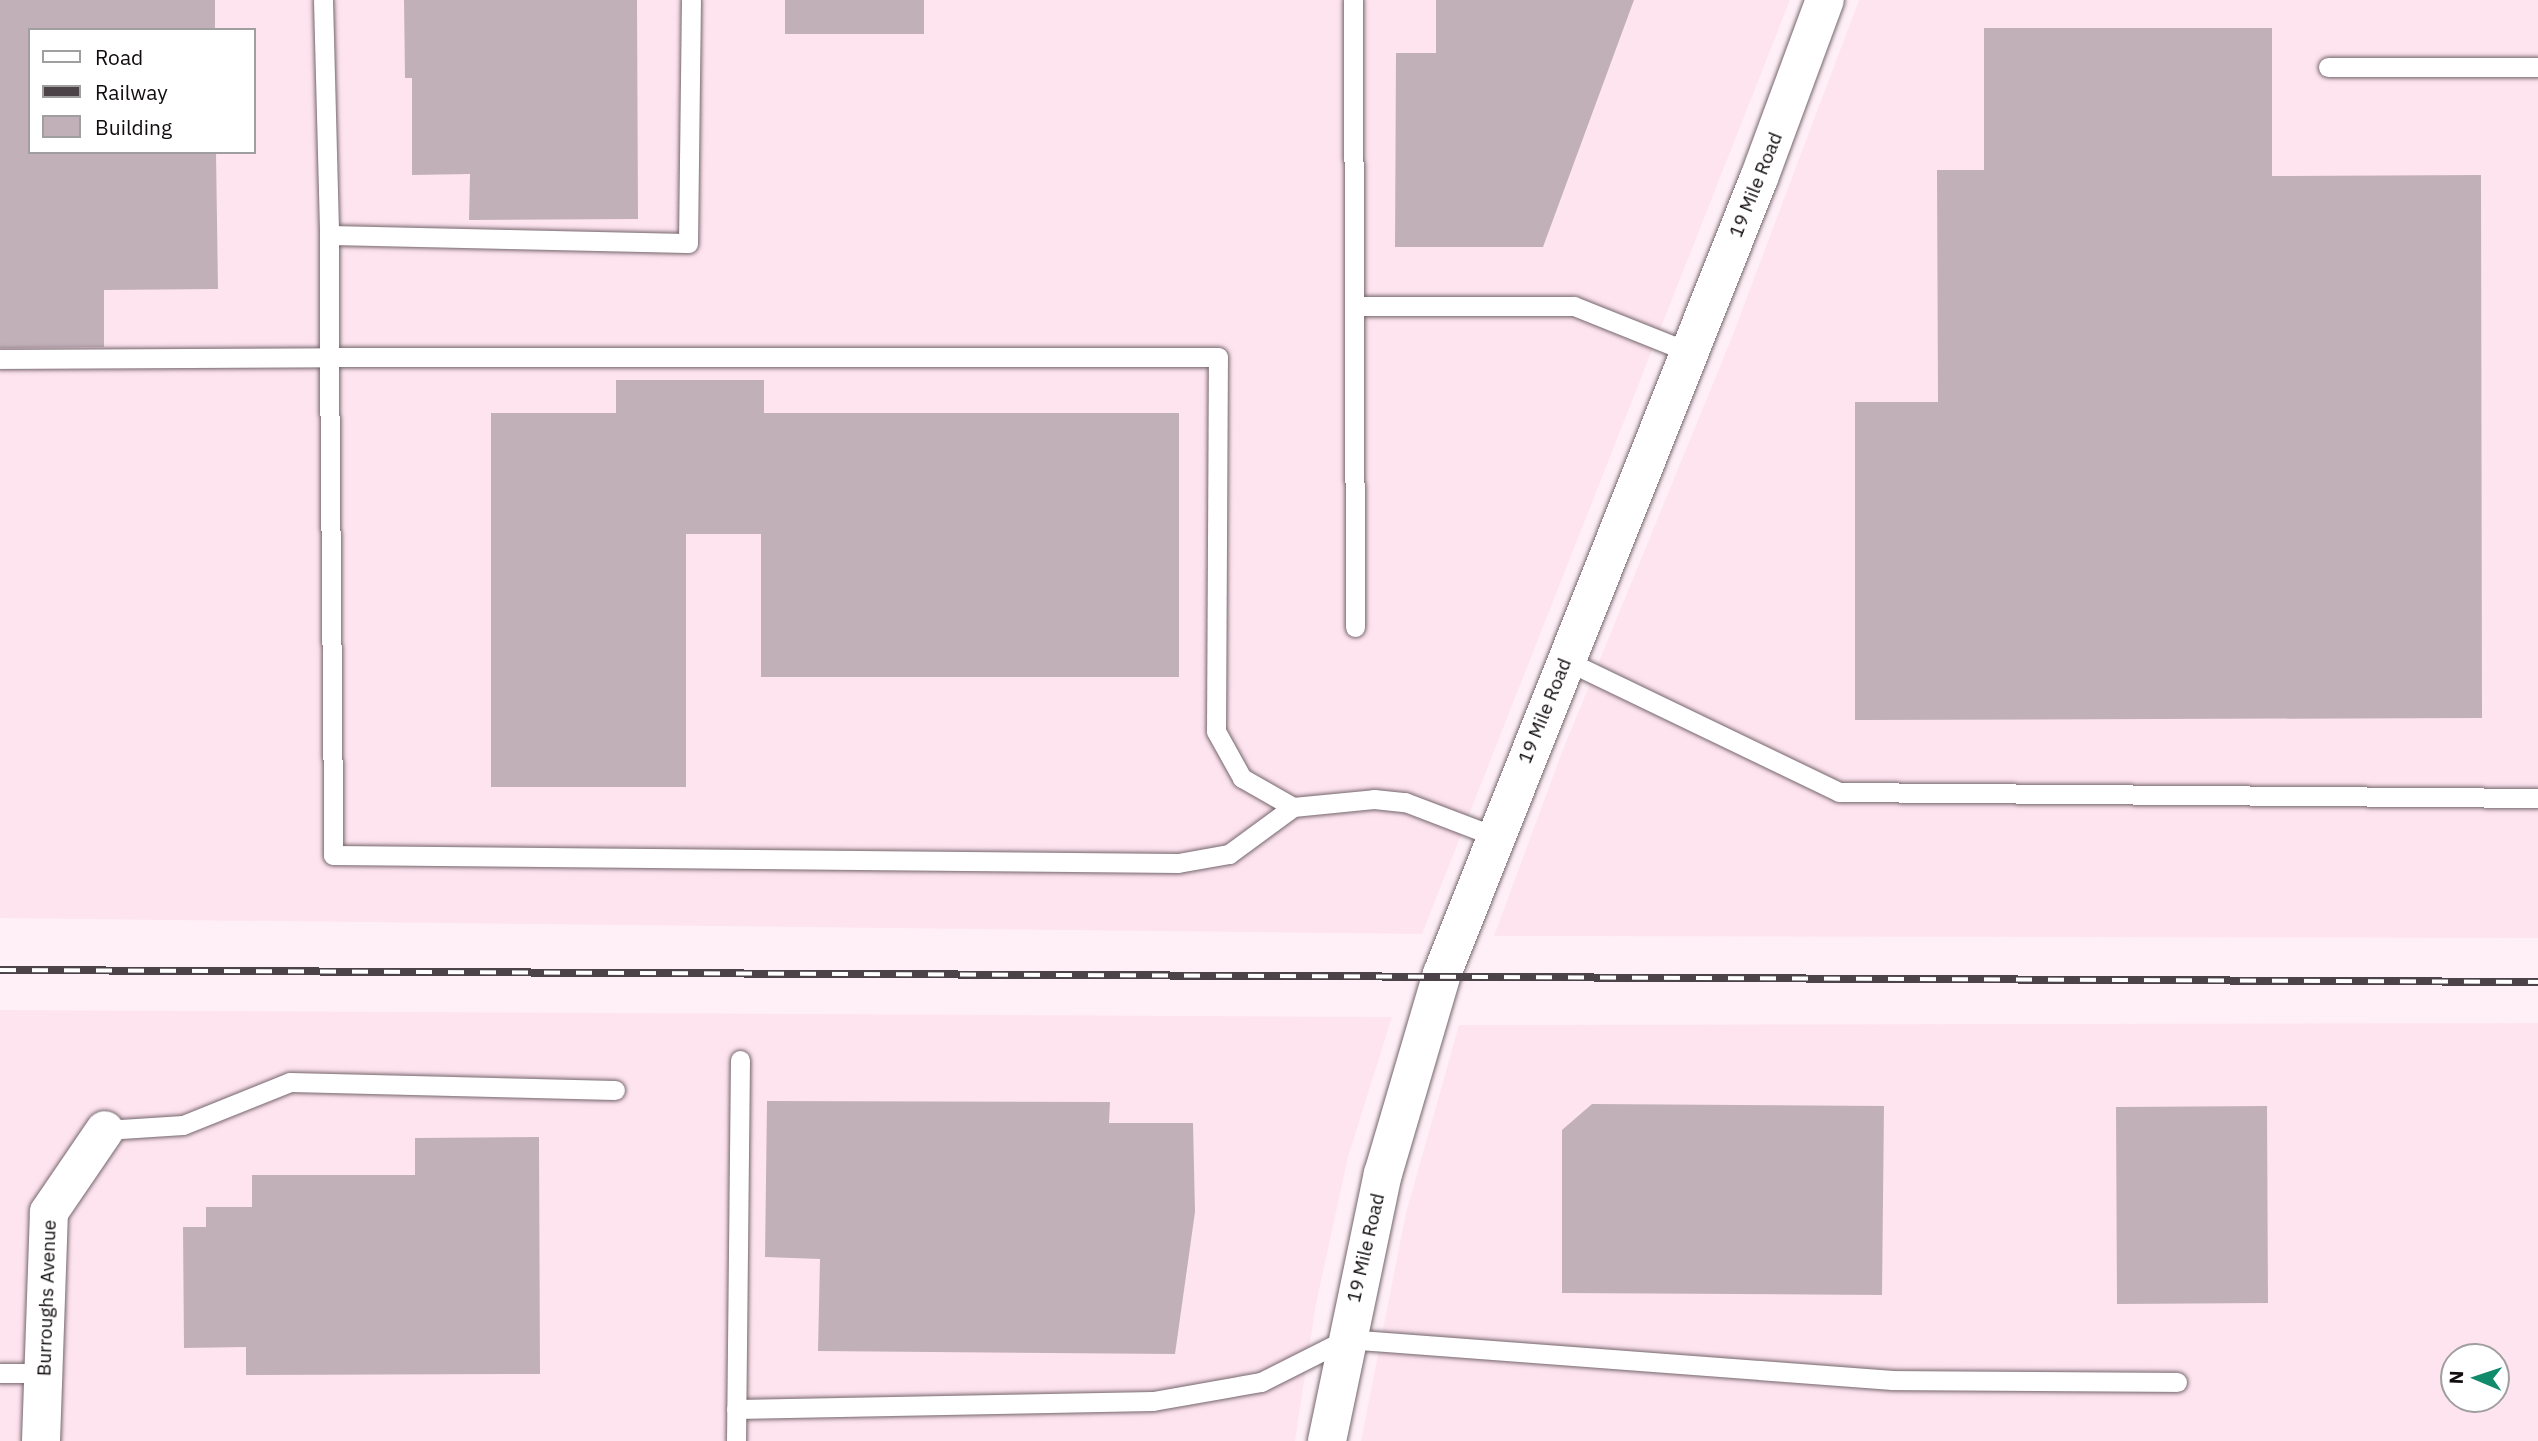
<!DOCTYPE html>
<html>
<head>
<meta charset="utf-8">
<style>
	body { margin:0 }
	#map { position:relative; width:2538px; height:1441px; overflow:hidden; background:#fff0f7; font-family:"IBM Plex Sans",sans-serif }
	div>[style] { position:absolute }
	.built>* { inset:0; background:#fee4ef }
	.building>* { inset:0; background:#c2b0b8 }
	.roads { filter:drop-shadow(0 0 2px #75666c) drop-shadow(0 0 2px #75666c) }
	.service>* { height:19px; margin:-9.5px; padding:0 9.5px; transform-origin:9.5px; border-radius:9.5px; background:#fff }
	.minor>* { height:38px; margin:-19px; padding:0 19px; transform-origin:19px; border-radius:19px; background:#fff }
	.tertiary>* { height:38px; margin:-19px; padding:0 19px; transform-origin:19px; border-radius:19px; background:#fff }
	.rail>* { height:8px; margin-top:-4px; transform-origin:0; background:repeating-linear-gradient(90deg,#fff 0 16px,#4b4347 0 32px); box-sizing:border-box; border-block:2px solid #4b4347 }
	span { translate:-50% -50%; white-space:nowrap; text-align:center; line-height:1.15; -webkit-text-stroke:7px #fff; paint-order:stroke }
	.street-label { font-size:19px; color:#110c0e }
	.legend { position:absolute; left:28px; top:28px; width:228px; height:126px; box-sizing:border-box; background:#fff; border:2px solid #a09e9f; margin:0; padding:9px 12px; list-style:none; font-size:21px; color:#110c0e }
	.legend li { display:flex; align-items:center; gap:14px; height:35px }
	.legend b { width:35px; border:2px solid #a09e9f }
	.north { position:absolute; left:2440px; top:1343px; width:70px; height:70px; box-sizing:border-box; background:#fff; border:2px solid #a09e9f; border-radius:50%; rotate:272deg; font-size:19px; font-weight:700; line-height:28px; text-align:center; color:#110c0e }
	.north::after { content:''; display:block; margin:auto; width:24px; height:32px; background:#128a6c; clip-path:polygon(50% 0,100% 100%,50% 72%,0 100%) }
</style>
</head>
<body>
<div id="map">
	<div class="built">
		<i style="clip-path:polygon(evenodd,0 0,1790px 0,1422px 934px,0 918px,0 0,30px 30px,254px 30px,254px 152px,30px 152px,30px 30px)"></i>
		<i style="clip-path:polygon(1859px 0,2538px 0,2538px 938px,1494px 936px,1562px 752px,1730px 342px)"></i>
		<i style="clip-path:polygon(0 1010px,1392px 1017px,1348px 1157px,1316px 1304px,1295px 1441px,0 1441px)"></i>
		<i style="clip-path:polygon(evenodd,2538px 1023px,2538px 1441px,1361px 1441px,1406px 1213px,1459px 1025px,2538px 1023px,2454px 1357px,2496px 1357px,2496px 1399px,2454px 1399px,2454px 1357px)"></i>
	</div>
	<div class="building">
		<i style="clip-path:polygon(0 0,215px 0,215px 30px,30px 30px,30px 152px,216px 152px,218px 289px,104px 290px,104px 347px,0 348px)"></i>
		<i style="clip-path:polygon(404px 0,637px 0,638px 219px,469px 220px,470px 174px,412px 175px,412px 78px,405px 78px)"></i>
		<i style="clip-path:polygon(785px 0,924px 0,924px 34px,785px 34px)"></i>
		<i style="clip-path:polygon(1436px 0,1634px 0,1543px 247px,1395px 247px,1396px 53px,1436px 53px)"></i>
		<i style="clip-path:polygon(1984px 28px,2272px 28px,2272px 176px,2481px 175px,2482px 718px,1855px 720px,1855px 402px,1938px 402px,1937px 170px,1984px 170px)"></i>
		<i style="clip-path:polygon(616px 380px,764px 380px,764px 413px,1179px 413px,1179px 677px,761px 677px,761px 534px,686px 534px,686px 787px,491px 787px,491px 413px,616px 413px)"></i>
		<i style="clip-path:polygon(767px 1101px,1110px 1102px,1109px 1123px,1193px 1123px,1195px 1212px,1175px 1354px,818px 1351px,820px 1259px,765px 1257px)"></i>
		<i style="clip-path:polygon(1592px 1104px,1884px 1106px,1882px 1295px,1562px 1293px,1562px 1130px)"></i>
		<i style="clip-path:polygon(2267px 1106px,2268px 1303px,2117px 1304px,2116px 1107px)"></i>
		<i style="clip-path:polygon(539px 1137px,540px 1374px,246px 1375px,246px 1347px,184px 1348px,183px 1227px,206px 1227px,206px 1207px,252px 1207px,252px 1175px,415px 1175px,415px 1138px)"></i>
	</div>
	<div class="roads">
		<div class="service">
			<i style="left:323px;top:0;width:235px;rotate:88.5deg"></i>
			<i style="left:1353px;top:0;width:627px;rotate:89.82deg"></i>
			<i style="left:2328px;top:67px;width:210px"></i>
			<i style="left:1355px;top:306px;width:219px"></i>
			<i style="left:1574px;top:306px;width:124px;rotate:21.8deg"></i>
			<i style="left:0;top:359px;width:329px;rotate:-0.3deg"></i>
			<i style="left:329px;top:357px;width:122px;rotate:-90deg"></i>
			<i style="left:329px;top:235px;width:359px;rotate:1.3deg"></i>
			<i style="left:688px;top:243px;width:243px;rotate:-89.3deg"></i>
			<i style="left:1565px;top:660px;width:304px;rotate:25.7deg"></i>
			<i style="left:1839px;top:792px;width:699px;rotate:0.49deg"></i>
			<i style="left:1293px;top:807px;width:59px;rotate:-150.4deg"></i>
			<i style="left:1242px;top:778px;width:54px;rotate:-119deg"></i>
			<i style="left:1216px;top:731px;width:374px;rotate:-89.7deg"></i>
			<i style="left:1218px;top:357px;width:889px;rotate:180deg"></i>
			<i style="left:329px;top:357px;width:498px;rotate:89.5deg"></i>
			<i style="left:333px;top:855px;width:845px;rotate:0.54deg"></i>
			<i style="left:1178px;top:863px;width:52px;rotate:-10deg"></i>
			<i style="left:1229px;top:854px;width:79px;rotate:-36.3deg"></i>
			<i style="left:1293px;top:807px;width:81px;rotate:-5.6deg"></i>
			<i style="left:1374px;top:799px;width:31px;rotate:6deg"></i>
			<i style="left:1405px;top:802px;width:95px;rotate:20.9deg"></i>
			<i style="left:105px;top:1130px;width:78px;rotate:-3.7deg"></i>
			<i style="left:183px;top:1125px;width:115px;rotate:-21.9deg"></i>
			<i style="left:290px;top:1082px;width:325px;rotate:1.4deg"></i>
			<i style="left:0;top:1373px;width:44px"></i>
			<i style="left:736px;top:1409px;width:417px;rotate:-1.1deg"></i>
			<i style="left:1153px;top:1401px;width:110px;rotate:-10deg"></i>
			<i style="left:1261px;top:1382px;width:95px;rotate:-26.8deg"></i>
			<i style="left:1346px;top:1339px;width:548px;rotate:4.29deg"></i>
			<i style="left:1892px;top:1380px;width:285px;rotate:0.4deg"></i>
			<i style="left:736px;top:1441px;width:381px;rotate:-89.4deg"></i>
		</div>
		<div class="minor">
			<i style="left:41px;top:1441px;width:229px;rotate:-88deg"></i>
			<i style="left:49px;top:1212px;width:99px;rotate:-55.7deg"></i>
		</div>
		<div class="tertiary">
			<i style="left:1327px;top:1441px;width:273px;rotate:-78.2deg"></i>
			<i style="left:1383px;top:1174px;width:209px;rotate:-73.6deg"></i>
			<i style="left:1442px;top:974px;width:857px;rotate:-68.29deg"></i>
			<i style="left:1759px;top:178px;width:190px;rotate:-69.7deg"></i>
		</div>
	</div>
	<div class="rail">
		<i style="left:0;top:970px;width:2538px;rotate:0.27deg"></i>
	</div>
	<div class="street-label">
		<span style="left:1756px;top:185px;rotate:-68deg">19 Mile Road</span>
		<span style="left:1545px;top:711px;rotate:-68deg">19 Mile Road</span>
		<span style="left:1366px;top:1248px;rotate:-77deg">19 Mile Road</span>
		<span style="left:47px;top:1298px;rotate:-88deg">Burroughs Avenue</span>
	</div>
	<ul class="legend">
	<li><b style="height:9px;background:#fff"></b>Road</li>
	<li><b style="height:9px;background:#4b4347"></b>Railway</li>
	<li><b style="height:19px;background:#c2b0b8"></b>Building</li>
	</ul>
	<div class="north">N</div>
</div>
</body>
</html>
